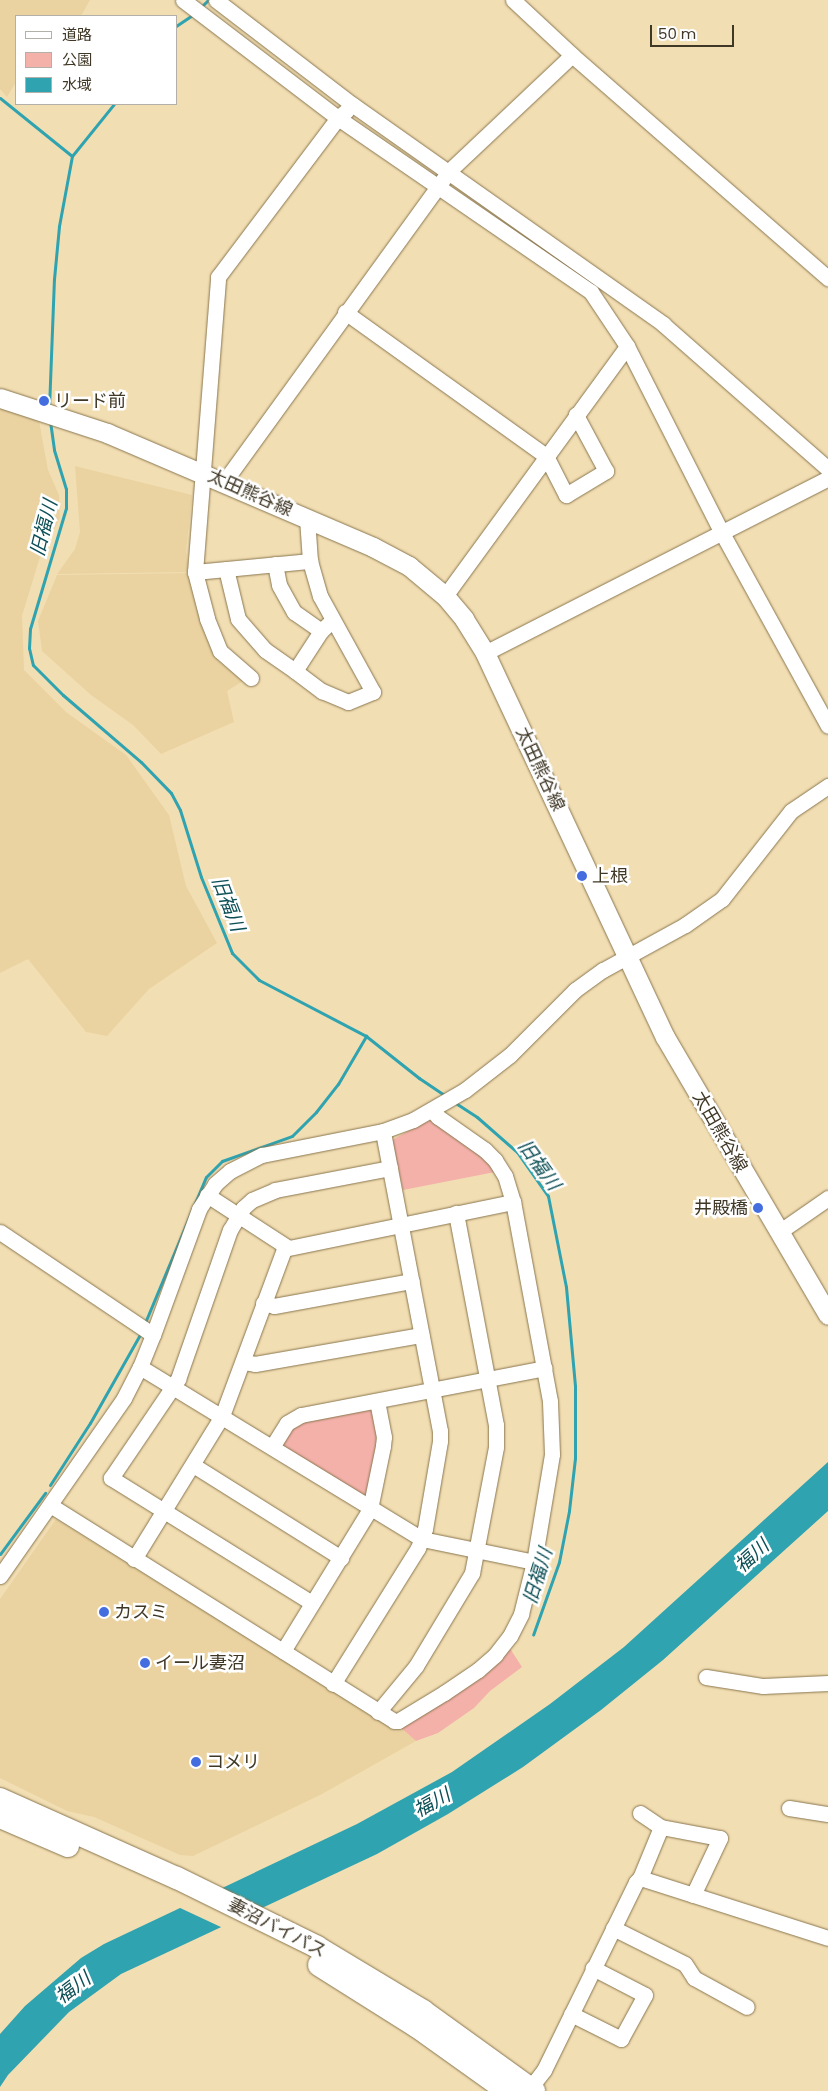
<!DOCTYPE html>
<html>
<head>
<meta charset="utf-8">
<style>
	body { margin:0 }
	#map { position:relative; width:828px; height:2091px; overflow:hidden; background:#f2deb3; font-family:Poppins,"Noto Sans JP",sans-serif }
	div>[style] { position:absolute }
	.built>* { inset:0; background:#ead3a1 }
	.green>* { inset:0; background:#f4b1aa }
	.water>* { inset:0; background:#2fa3b0 }
	.pier>* { inset:0; background:#f2deb3 }
	.stream>* { height:3px; margin:-1.5px; padding:0 1.5px; transform-origin:1.5px; border-radius:1.5px; background:#2fa3b0 }
	.roads { filter:drop-shadow(0 0 1px #89764f) drop-shadow(0 0 1px #89764f) }
	.minor>* { height:15px; margin:-7.5px; padding:0 7.5px; transform-origin:7.5px; border-radius:7.5px; background:#fff }
	.major>* { height:19px; margin:-9.5px; padding:0 9.5px; transform-origin:9.5px; border-radius:9.5px; background:#fff }
	.highway>* { height:22px; margin:-11px; padding:0 11px; transform-origin:11px; border-radius:11px; background:#fff }
	.dots>* { width:14px; height:14px; translate:-50% -50%; box-sizing:border-box; border:2px solid #fff; border-radius:50% }
	span { translate:-50% -50%; white-space:nowrap; text-align:center; line-height:1.15; -webkit-text-stroke:5px #fff; paint-order:stroke }
	.poi-label { font-size:18px; color:#403827 }
	.left { translate:0 -50%; text-align:left }
	.right { translate:-100% -50%; text-align:right }
	.street-label { font-size:18px; color:#403827 }
	.water-label { font-size:19px; color:#0d4f56; font-style:italic }
	.legend { position:absolute; left:15px; top:15px; width:162px; height:90px; box-sizing:border-box; background:#fff; border:1px solid #b3afa9; margin:0; padding:6px 9px; list-style:none; font-size:15px; color:#403827 }
	.legend li { display:flex; align-items:center; gap:10px; height:25px }
	.legend b { width:25px; border:1px solid #b3afa9 }
	.scale { position:absolute; left:650px; top:25px; width:84px; height:22px; box-sizing:border-box; border:2px solid #403827; border-top:0; padding-left:6px; font-size:15px; line-height:18px; white-space:nowrap; color:#403827; -webkit-text-stroke:4px #fff; paint-order:stroke }
</style>
</head>
<body>
<div id="map">
	<div class="built">
		<i style="clip-path:polygon(0 0,90px 0,81px 16px,16px 16px,16px 82px,7px 97px,0 89px)"></i>
		<i style="clip-path:polygon(0 407px,39px 421px,48px 470px,59px 495px,60px 518px,39px 560px,22px 616px,24px 670px,66px 712px,126px 755px,169px 815px,186px 886px,217px 943px,149px 989px,107px 1036px,86px 1032px,28px 959px,0 973px)"></i>
		<i style="clip-path:polygon(75px 466px,192px 495px,186px 552px,190px 572px,57px 574px,75px 549px,80px 532px)"></i>
		<i style="clip-path:polygon(191px 573px,205px 630px,218px 661px,243px 681px,227px 691px,234px 722px,161px 754px,133px 725px,91px 695px,42px 651px,38px 621px,57px 575px)"></i>
		<i style="clip-path:polygon(56px 1519px,395px 1729px,400px 1727px,416px 1741px,322px 1794px,193px 1856px,180px 1855px,94px 1817px,67px 1811px,0 1778px,0 1599px)"></i>
	</div>
	<div class="green">
		<i style="clip-path:polygon(429px 1120px,470px 1145px,485px 1157px,495px 1172px,403px 1190px,392px 1140px)"></i>
		<i style="clip-path:polygon(368px 1408px,376px 1411px,380px 1438px,370px 1495px,362px 1498px,284px 1447px,282px 1441px,293px 1424px)"></i>
		<i style="clip-path:polygon(509px 1647px,522px 1667px,490px 1691px,474px 1708px,438px 1733px,416px 1741px,400px 1727px)"></i>
	</div>
	<div class="water">
		<i style="clip-path:polygon(828px 1462px,828px 1511px,663px 1660px,601px 1710px,523px 1767px,448px 1814px,377px 1854px,121px 1974px,69px 2012px,8px 2075px,0 2087px,0 2034px,25px 2006px,81px 1958px,104px 1944px,357px 1824px,452px 1772px,550px 1704px,624px 1647px)"></i>
	</div>
	<div class="pier">
		<i style="clip-path:polygon(219px 1888px,263px 1909px,223px 1928px,178px 1907px)"></i>
	</div>
	<div class="stream">
		<i style="left:200px;top:8px;width:11px;rotate:-45deg"></i>
		<i style="left:176px;top:26px;width:22px;rotate:-34deg"></i>
		<i style="left:0;top:98px;width:92px;rotate:38.9deg"></i>
		<i style="left:49px;top:408px;width:129px;rotate:-87.8deg"></i>
		<i style="left:54px;top:279px;width:53px;rotate:-84.6deg"></i>
		<i style="left:59px;top:226px;width:71px;rotate:-79.5deg"></i>
		<i style="left:72px;top:156px;width:67px;rotate:-51.1deg"></i>
		<i style="left:50px;top:421px;width:29px;rotate:82deg"></i>
		<i style="left:54px;top:450px;width:41px;rotate:72.9deg"></i>
		<i style="left:66px;top:489px;width:19px;rotate:90deg"></i>
		<i style="left:66px;top:508px;width:126px;rotate:106.6deg"></i>
		<i style="left:30px;top:629px;width:19px;rotate:93deg"></i>
		<i style="left:29px;top:648px;width:17px;rotate:77deg"></i>
		<i style="left:33px;top:665px;width:42px;rotate:45deg"></i>
		<i style="left:63px;top:695px;width:103px;rotate:40.7deg"></i>
		<i style="left:141px;top:762px;width:43px;rotate:45.9deg"></i>
		<i style="left:171px;top:793px;width:19px;rotate:62deg"></i>
		<i style="left:180px;top:810px;width:70px;rotate:72.6deg"></i>
		<i style="left:201px;top:877px;width:82px;rotate:67.8deg"></i>
		<i style="left:232px;top:953px;width:38px;rotate:45deg"></i>
		<i style="left:259px;top:980px;width:121px;rotate:27.6deg"></i>
		<i style="left:366px;top:1036px;width:68px;rotate:38.4deg"></i>
		<i style="left:419px;top:1078px;width:30px;rotate:34deg"></i>
		<i style="left:454px;top:1102px;width:27px;rotate:33deg"></i>
		<i style="left:477px;top:1117px;width:53px;rotate:41.2deg"></i>
		<i style="left:517px;top:1152px;width:54px;rotate:54.8deg"></i>
		<i style="left:548px;top:1196px;width:93px;rotate:78.8deg"></i>
		<i style="left:566px;top:1287px;width:99px;rotate:84.8deg"></i>
		<i style="left:575px;top:1386px;width:72px;rotate:90deg"></i>
		<i style="left:575px;top:1458px;width:53px;rotate:96.5deg"></i>
		<i style="left:569px;top:1511px;width:52px;rotate:101.1deg"></i>
		<i style="left:559px;top:1562px;width:77px;rotate:109.6deg"></i>
		<i style="left:144px;top:1325px;width:160px;rotate:-67.3deg"></i>
		<i style="left:206px;top:1177px;width:23px;rotate:-45deg"></i>
		<i style="left:222px;top:1161px;width:74px;rotate:-19.7deg"></i>
		<i style="left:292px;top:1136px;width:34px;rotate:-45deg"></i>
		<i style="left:316px;top:1112px;width:36px;rotate:-52deg"></i>
		<i style="left:338px;top:1084px;width:56px;rotate:-59.7deg"></i>
		<i style="left:50px;top:1485px;width:74px;rotate:-57.2deg"></i>
		<i style="left:90px;top:1423px;width:103px;rotate:-60.5deg"></i>
		<i style="left:0;top:1554px;width:76px;rotate:-53.6deg"></i>
	</div>
	<div class="roads">
		<div class="minor">
			<i style="left:183px;top:0;width:195px;rotate:37.3deg"></i>
			<i style="left:338px;top:118px;width:307px;rotate:34.5deg"></i>
			<i style="left:591px;top:292px;width:65px;rotate:56.3deg"></i>
			<i style="left:627px;top:346px;width:210px;rotate:63.1deg"></i>
			<i style="left:722px;top:533px;width:220px;rotate:61.2deg"></i>
			<i style="left:216px;top:0;width:173px;rotate:37.5deg"></i>
			<i style="left:353px;top:105px;width:380px;rotate:35.2deg"></i>
			<i style="left:663px;top:324px;width:220px;rotate:41.3deg"></i>
			<i style="left:513px;top:0;width:81px;rotate:43deg"></i>
			<i style="left:572px;top:55px;width:340px;rotate:41.1deg"></i>
			<i style="left:345px;top:312px;width:247px;rotate:35.6deg"></i>
			<i style="left:546px;top:456px;width:44px;rotate:62.9deg"></i>
			<i style="left:566px;top:495px;width:47px;rotate:-31deg"></i>
			<i style="left:606px;top:471px;width:64px;rotate:-118.2deg"></i>
			<i style="left:224px;top:482px;width:382px;rotate:-54.1deg"></i>
			<i style="left:448px;top:172px;width:170px;rotate:-43.3deg"></i>
			<i style="left:275px;top:564px;width:21px;rotate:79deg"></i>
			<i style="left:279px;top:585px;width:31px;rotate:61deg"></i>
			<i style="left:294px;top:612px;width:33px;rotate:35deg"></i>
			<i style="left:226px;top:569px;width:51px;rotate:76.5deg"></i>
			<i style="left:238px;top:619px;width:41px;rotate:48.9deg"></i>
			<i style="left:265px;top:650px;width:37px;rotate:35deg"></i>
			<i style="left:295px;top:671px;width:48px;rotate:-57deg"></i>
			<i style="left:321px;top:631px;width:16px;rotate:-43deg"></i>
			<i style="left:195px;top:572px;width:116px;rotate:-5.5deg"></i>
			<i style="left:445px;top:596px;width:309px;rotate:-53.9deg"></i>
			<i style="left:485px;top:653px;width:385px;rotate:-27deg"></i>
			<i style="left:295px;top:671px;width:34px;rotate:37deg"></i>
			<i style="left:322px;top:691px;width:28px;rotate:23deg"></i>
			<i style="left:348px;top:702px;width:27px;rotate:-22deg"></i>
			<i style="left:373px;top:692px;width:110px;rotate:-118.9deg"></i>
			<i style="left:320px;top:596px;width:36px;rotate:-106deg"></i>
			<i style="left:310px;top:561px;width:43px;rotate:-94deg"></i>
			<i style="left:251px;top:678px;width:41px;rotate:-138.9deg"></i>
			<i style="left:220px;top:651px;width:35px;rotate:-112deg"></i>
			<i style="left:207px;top:618px;width:48px;rotate:-104.6deg"></i>
			<i style="left:195px;top:572px;width:296px;rotate:-85.5deg"></i>
			<i style="left:218px;top:277px;width:199px;rotate:-53deg"></i>
			<i style="left:338px;top:118px;width:11px;rotate:-41deg"></i>
			<i style="left:207px;top:1195px;width:95px;rotate:33deg"></i>
			<i style="left:0;top:1232px;width:184px;rotate:33.9deg"></i>
			<i style="left:779px;top:1232px;width:60px;rotate:-34.8deg"></i>
			<i style="left:263px;top:1303px;width:11px;rotate:15deg"></i>
			<i style="left:274px;top:1306px;width:140px;rotate:-10.3deg"></i>
			<i style="left:244px;top:1362px;width:11px;rotate:10deg"></i>
			<i style="left:255px;top:1364px;width:169px;rotate:-9.9deg"></i>
			<i style="left:140px;top:1367px;width:330px;rotate:31.4deg"></i>
			<i style="left:422px;top:1539px;width:114px;rotate:11.6deg"></i>
			<i style="left:272px;top:1447px;width:28px;rotate:-58deg"></i>
			<i style="left:287px;top:1423px;width:16px;rotate:-30deg"></i>
			<i style="left:301px;top:1415px;width:248px;rotate:-10.9deg"></i>
			<i style="left:193px;top:1465px;width:175px;rotate:32.1deg"></i>
			<i style="left:50px;top:1505px;width:406px;rotate:32.1deg"></i>
			<i style="left:394px;top:1721px;width:4px"></i>
			<i style="left:398px;top:1721px;width:54px;rotate:-31.3deg"></i>
			<i style="left:444px;top:1693px;width:41px;rotate:-34.1deg"></i>
			<i style="left:478px;top:1670px;width:23px;rotate:-41deg"></i>
			<i style="left:495px;top:1655px;width:24px;rotate:-52deg"></i>
			<i style="left:510px;top:1636px;width:25px;rotate:-63deg"></i>
			<i style="left:521px;top:1614px;width:54px;rotate:-76deg"></i>
			<i style="left:534px;top:1562px;width:109px;rotate:-80.5deg"></i>
			<i style="left:552px;top:1454px;width:53px;rotate:-92.2deg"></i>
			<i style="left:550px;top:1401px;width:202px;rotate:-100.5deg"></i>
			<i style="left:513px;top:1202px;width:27px;rotate:-107deg"></i>
			<i style="left:505px;top:1176px;width:19px;rotate:-122deg"></i>
			<i style="left:495px;top:1160px;width:14px;rotate:-135deg"></i>
			<i style="left:485px;top:1150px;width:57px;rotate:-144.9deg"></i>
			<i style="left:438px;top:1117px;width:9px;rotate:-131deg"></i>
			<i style="left:134px;top:1559px;width:168px;rotate:-58.4deg"></i>
			<i style="left:222px;top:1416px;width:178px;rotate:-69.6deg"></i>
			<i style="left:284px;top:1249px;width:234px;rotate:-11.6deg"></i>
			<i style="left:0;top:1576px;width:217px;rotate:-55.1deg"></i>
			<i style="left:124px;top:1398px;width:35px;rotate:-63deg"></i>
			<i style="left:140px;top:1367px;width:35px;rotate:-68deg"></i>
			<i style="left:153px;top:1335px;width:134px;rotate:-69.9deg"></i>
			<i style="left:199px;top:1209px;width:30px;rotate:-57deg"></i>
			<i style="left:215px;top:1184px;width:20px;rotate:-41deg"></i>
			<i style="left:230px;top:1171px;width:36px;rotate:-27deg"></i>
			<i style="left:262px;top:1155px;width:123px;rotate:-11.2deg"></i>
			<i style="left:383px;top:1131px;width:32px;rotate:-20deg"></i>
			<i style="left:413px;top:1120px;width:60px;rotate:-30deg"></i>
			<i style="left:465px;top:1090px;width:57px;rotate:-37.9deg"></i>
			<i style="left:510px;top:1055px;width:92px;rotate:-45deg"></i>
			<i style="left:575px;top:990px;width:34px;rotate:-36deg"></i>
			<i style="left:603px;top:970px;width:94px;rotate:-28.8deg"></i>
			<i style="left:685px;top:925px;width:45px;rotate:-35.1deg"></i>
			<i style="left:722px;top:899px;width:112px;rotate:-51.9deg"></i>
			<i style="left:791px;top:811px;width:45px;rotate:-34deg"></i>
			<i style="left:312px;top:1603px;width:237px;rotate:-148.1deg"></i>
			<i style="left:111px;top:1478px;width:120px;rotate:-55.9deg"></i>
			<i style="left:178px;top:1379px;width:158px;rotate:-70.8deg"></i>
			<i style="left:230px;top:1230px;width:26px;rotate:-59deg"></i>
			<i style="left:243px;top:1208px;width:12px;rotate:-42deg"></i>
			<i style="left:252px;top:1200px;width:25px;rotate:-23deg"></i>
			<i style="left:275px;top:1190px;width:117px;rotate:-10.8deg"></i>
			<i style="left:283px;top:1651px;width:167px;rotate:-58.5deg"></i>
			<i style="left:370px;top:1509px;width:64px;rotate:-78.3deg"></i>
			<i style="left:383px;top:1446px;width:9px;rotate:-84deg"></i>
			<i style="left:384px;top:1437px;width:36px;rotate:-101deg"></i>
			<i style="left:706px;top:1677px;width:58px;rotate:9deg"></i>
			<i style="left:763px;top:1686px;width:65px;rotate:-2.6deg"></i>
			<i style="left:333px;top:1684px;width:160px;rotate:-58deg"></i>
			<i style="left:418px;top:1548px;width:20px;rotate:-70deg"></i>
			<i style="left:425px;top:1529px;width:89px;rotate:-80.3deg"></i>
			<i style="left:440px;top:1441px;width:10px;rotate:-90deg"></i>
			<i style="left:440px;top:1431px;width:305px;rotate:-100.8deg"></i>
			<i style="left:378px;top:1712px;width:60px;rotate:-50.4deg"></i>
			<i style="left:416px;top:1666px;width:109px;rotate:-58.9deg"></i>
			<i style="left:472px;top:1573px;width:128px;rotate:-79.2deg"></i>
			<i style="left:496px;top:1447px;width:22px;rotate:-90deg"></i>
			<i style="left:496px;top:1425px;width:216px;rotate:-100.7deg"></i>
			<i style="left:789px;top:1808px;width:39px;rotate:9deg"></i>
			<i style="left:640px;top:1813px;width:25px;rotate:34deg"></i>
			<i style="left:661px;top:1827px;width:60px;rotate:10.6deg"></i>
			<i style="left:720px;top:1838px;width:63px;rotate:115.3deg"></i>
			<i style="left:640px;top:1878px;width:55px;rotate:-67.6deg"></i>
			<i style="left:613px;top:1928px;width:80px;rotate:26.6deg"></i>
			<i style="left:685px;top:1964px;width:17px;rotate:57deg"></i>
			<i style="left:694px;top:1978px;width:60px;rotate:28.7deg"></i>
			<i style="left:571px;top:2014px;width:56px;rotate:26.6deg"></i>
			<i style="left:621px;top:2039px;width:50px;rotate:-61.4deg"></i>
			<i style="left:645px;top:1995px;width:59px;rotate:-152.6deg"></i>
			<i style="left:530px;top:2088px;width:23px;rotate:-52deg"></i>
			<i style="left:544px;top:2070px;width:209px;rotate:-63.9deg"></i>
			<i style="left:636px;top:1882px;width:6px;rotate:-45deg"></i>
			<i style="left:640px;top:1878px;width:197px;rotate:17.7deg"></i>
		</div>
		<div class="major">
			<i style="left:0;top:398px;width:113px;rotate:18.1deg"></i>
			<i style="left:107px;top:433px;width:289px;rotate:23.2deg"></i>
			<i style="left:373px;top:547px;width:41px;rotate:27.8deg"></i>
			<i style="left:409px;top:566px;width:47px;rotate:39.8deg"></i>
			<i style="left:445px;top:596px;width:30px;rotate:50deg"></i>
			<i style="left:464px;top:619px;width:40px;rotate:58deg"></i>
			<i style="left:485px;top:653px;width:424px;rotate:64.9deg"></i>
			<i style="left:665px;top:1037px;width:322px;rotate:59.6deg"></i>
		</div>
		<div class="highway">
			<i style="left:0;top:1799px;width:194px;rotate:24.1deg"></i>
			<i style="left:177px;top:1878px;width:156px;rotate:26.2deg"></i>
			<i style="left:317px;top:1947px;width:124px;rotate:31.1deg"></i>
			<i style="left:423px;top:2011px;width:137px;rotate:35.8deg"></i>
			<i style="left:0;top:1817px;width:74px;rotate:23.1deg"></i>
			<i style="left:319px;top:1965px;width:115px;rotate:32.2deg"></i>
			<i style="left:416px;top:2026px;width:112px;rotate:35.5deg"></i>
		</div>
	</div>
	<div class="dots">
		<i style="left:44px;top:401px;background:#446ee0"></i>
		<i style="left:582px;top:876px;background:#446ee0"></i>
		<i style="left:758px;top:1208px;background:#446ee0"></i>
		<i style="left:104px;top:1612px;background:#446ee0"></i>
		<i style="left:145px;top:1663px;background:#446ee0"></i>
		<i style="left:196px;top:1762px;background:#446ee0"></i>
	</div>
	<div class="poi-label">
		<span class="left" style="left:54px;top:401px">リード前</span>
		<span class="left" style="left:592px;top:876px">上根</span>
		<span class="right" style="left:748px;top:1208px">井殿橋</span>
		<span class="left" style="left:114px;top:1612px">カスミ</span>
		<span class="left" style="left:155px;top:1663px">イール妻沼</span>
		<span class="left" style="left:206px;top:1762px">コメリ</span>
	</div>
	<div class="street-label">
		<span style="left:250px;top:493px;rotate:24deg">太田熊谷線</span>
		<span style="left:540px;top:769px;rotate:65deg">太田熊谷線</span>
		<span style="left:720px;top:1132px;rotate:60deg">太田熊谷線</span>
		<span style="left:277px;top:1928px;rotate:27deg">妻沼バイパス</span>
	</div>
	<div class="water-label">
		<span style="left:44px;top:528px;rotate:-76deg">旧福川</span>
		<span style="left:228px;top:904px;rotate:69deg">旧福川</span>
		<span style="left:539px;top:1165px;rotate:54deg">旧福川</span>
		<span style="left:752px;top:1556px;rotate:-42deg">福川</span>
		<span style="left:538px;top:1576px;rotate:-73deg">旧福川</span>
		<span style="left:432px;top:1803px;rotate:-29deg">福川</span>
		<span style="left:73px;top:1988px;rotate:-37deg">福川</span>
	</div>
	<ul class="legend">
	<li><b style="height:6px;background:#fff"></b>道路</li>
	<li><b style="height:14px;background:#f4b1aa"></b>公園</li>
	<li><b style="height:14px;background:#2fa3b0"></b>水域</li>
	</ul>
	<div class="scale">50 m</div>
</div>
</body>
</html>
